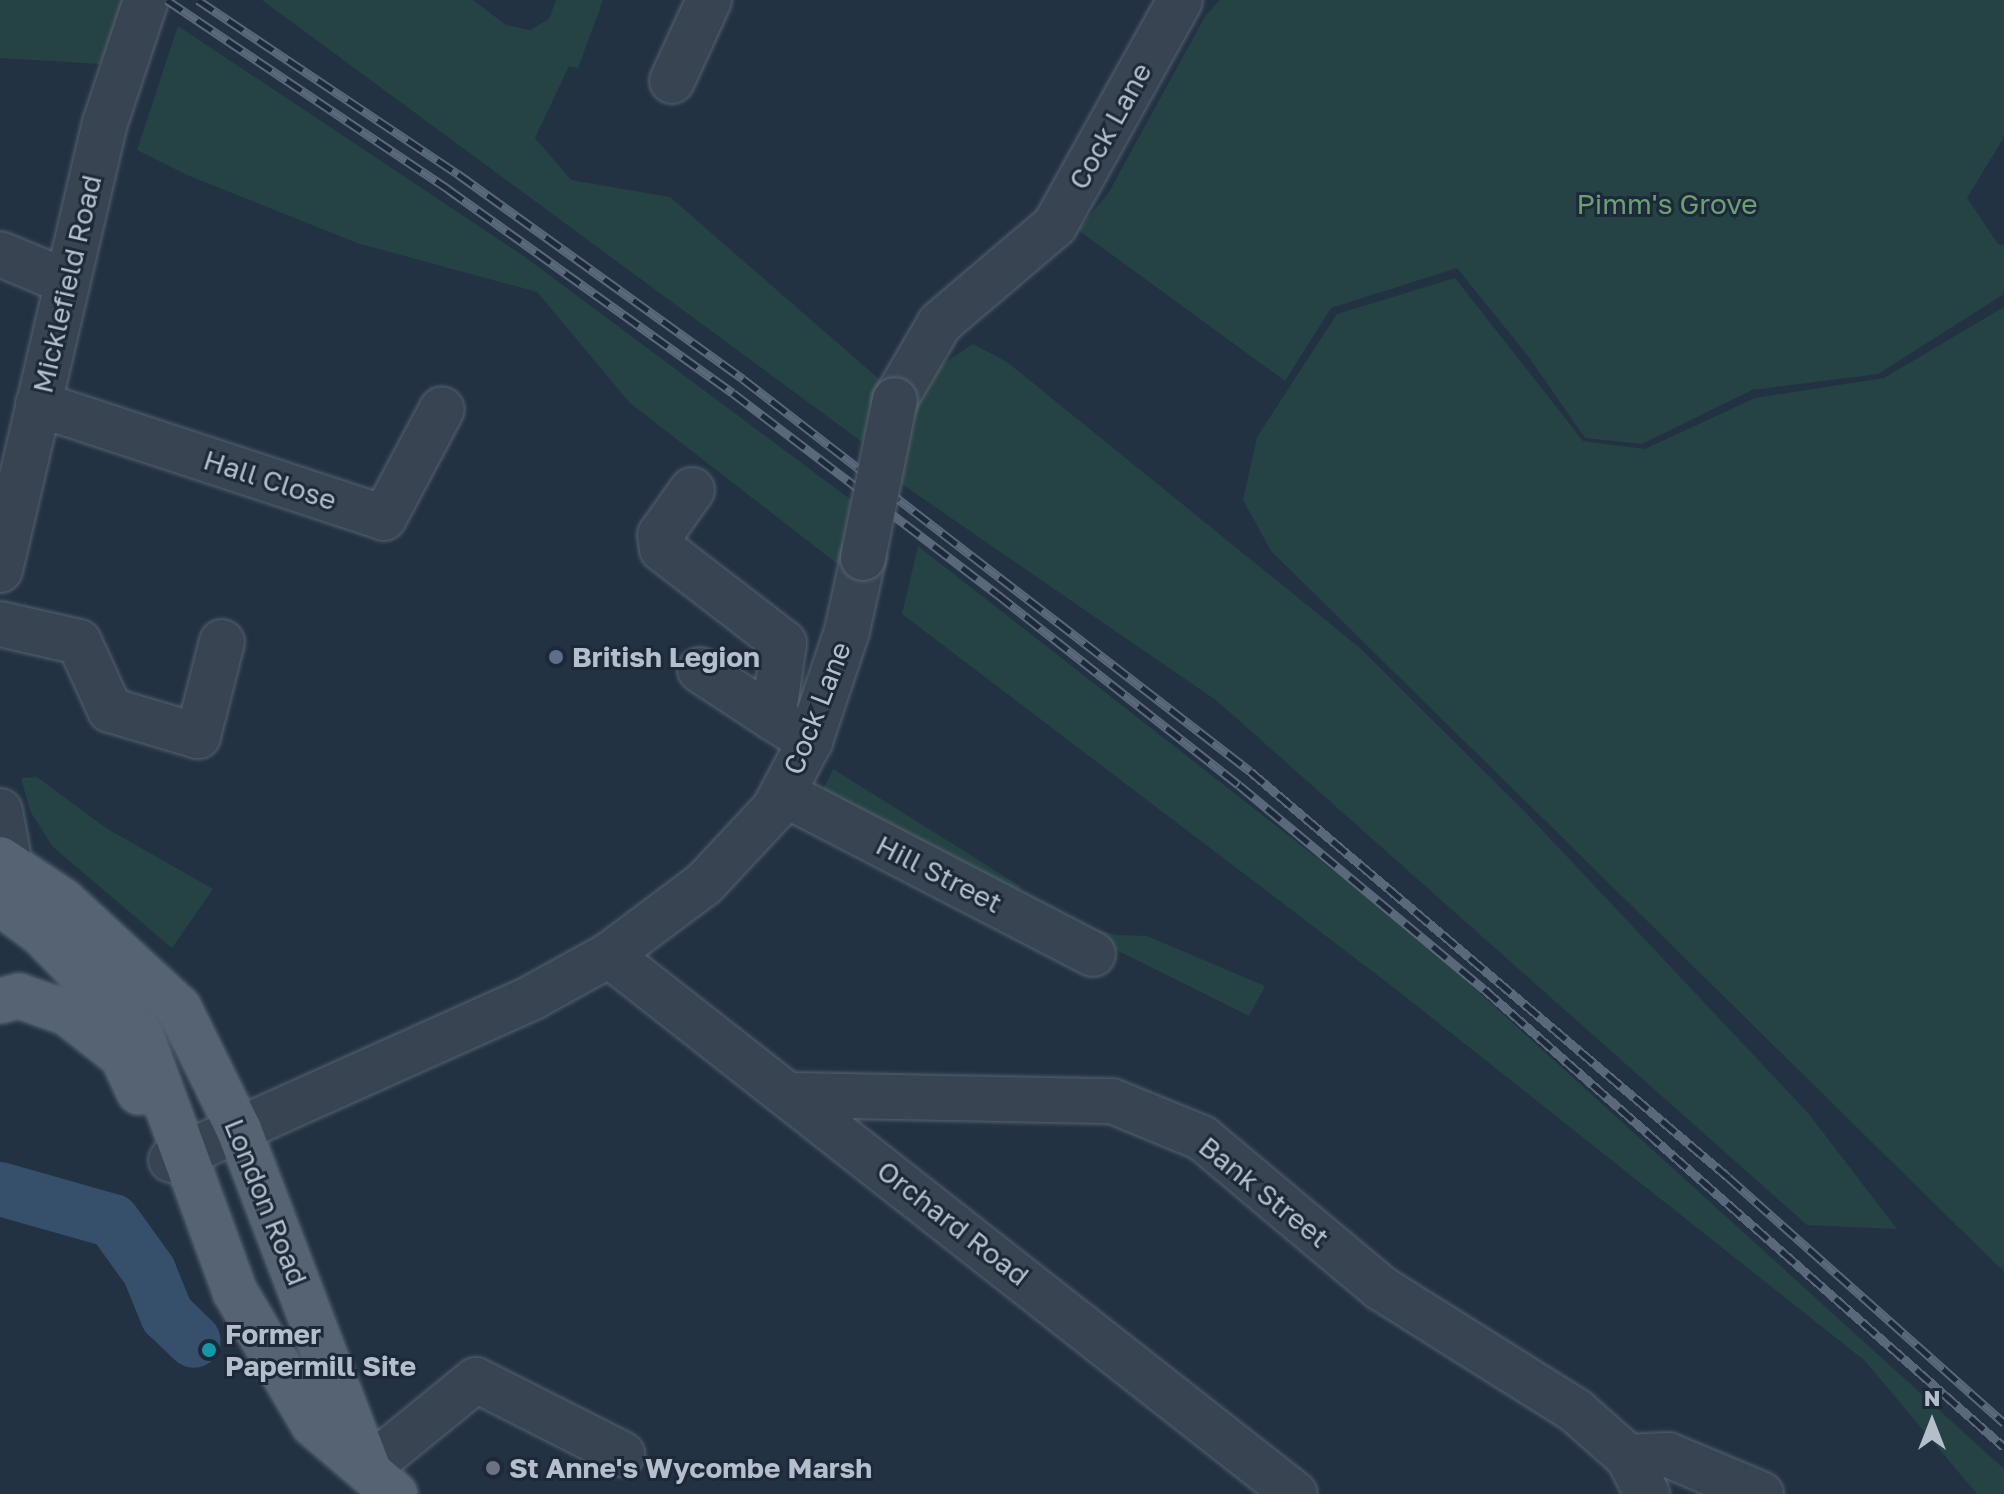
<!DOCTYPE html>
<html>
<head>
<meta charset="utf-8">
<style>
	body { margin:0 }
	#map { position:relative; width:2004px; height:1494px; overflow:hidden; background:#233243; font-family:"Golos Text",sans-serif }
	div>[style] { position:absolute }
	.green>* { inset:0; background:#254244 }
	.river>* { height:54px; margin:-27px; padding:0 27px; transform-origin:27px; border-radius:27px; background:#364f6b }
	.roads { filter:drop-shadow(0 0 2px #566270) drop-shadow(0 0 2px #566270) }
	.minor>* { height:44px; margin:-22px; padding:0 22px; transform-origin:22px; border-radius:22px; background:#384452 }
	.major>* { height:44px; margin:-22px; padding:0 22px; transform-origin:22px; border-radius:22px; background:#566372 }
	.rail>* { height:9px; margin-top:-4.5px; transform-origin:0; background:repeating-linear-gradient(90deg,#1d2938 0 18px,#59687a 0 36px); box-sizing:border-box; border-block:2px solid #59687a }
	.bridges { filter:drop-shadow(0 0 2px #566270) drop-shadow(0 0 2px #566270) }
	.minor-bridge>* { height:44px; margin:-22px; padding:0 22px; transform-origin:22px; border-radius:22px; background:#384452 }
	.dots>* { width:22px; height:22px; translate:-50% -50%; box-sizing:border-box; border:4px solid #1d2938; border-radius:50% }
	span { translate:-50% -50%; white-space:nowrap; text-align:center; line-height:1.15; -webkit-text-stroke:6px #1d2938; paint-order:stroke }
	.street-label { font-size:28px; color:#b5bfcc }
	.park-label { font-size:28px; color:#6aa074 }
	.poi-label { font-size:28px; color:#b5bfcc; font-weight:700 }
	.left { translate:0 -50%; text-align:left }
	.north { position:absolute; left:1892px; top:1382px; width:80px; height:80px; -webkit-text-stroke:6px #1d2938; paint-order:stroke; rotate:0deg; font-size:22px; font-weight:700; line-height:32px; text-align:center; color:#b5bfcc }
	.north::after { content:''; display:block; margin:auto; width:28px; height:36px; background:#b5bfcc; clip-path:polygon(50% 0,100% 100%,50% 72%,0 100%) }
</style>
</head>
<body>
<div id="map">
	<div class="green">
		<i style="clip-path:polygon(0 0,129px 0,100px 64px,0 58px)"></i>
		<i style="clip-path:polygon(262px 0,473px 0,506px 25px,530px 30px,549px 19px,556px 0,603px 0,578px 68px,569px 66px,535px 138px,571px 180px,670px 197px,887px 386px,862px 442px)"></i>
		<i style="clip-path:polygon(1220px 0,2004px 0,2004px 137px,1967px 198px,1998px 244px,2004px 245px,2004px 294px,1878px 374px,1752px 390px,1642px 444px,1585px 438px,1528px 356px,1457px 268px,1331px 308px,1285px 381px,1078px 230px,1109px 192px,1205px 16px)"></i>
		<i style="clip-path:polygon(178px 26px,525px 257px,858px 505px,844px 569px,630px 403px,537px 292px,357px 243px,187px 175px,137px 150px)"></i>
		<i style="clip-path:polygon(1455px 278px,1583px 441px,1645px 449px,1755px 398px,1884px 378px,2004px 307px,2004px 1272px,1271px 551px,1243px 500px,1257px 437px,1337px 314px)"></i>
		<i style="clip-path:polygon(973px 344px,1007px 362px,1360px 648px,1527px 814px,1808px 1113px,1897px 1229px,1807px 1225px,1217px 701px,893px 478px,926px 375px)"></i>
		<i style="clip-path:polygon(918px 546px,1417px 936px,2004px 1469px,2004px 1494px,1977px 1494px,1864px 1360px,1393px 987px,902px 614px)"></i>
		<i style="clip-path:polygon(833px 769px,1020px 886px,1018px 895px,820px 796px)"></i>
		<i style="clip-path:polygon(37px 777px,106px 828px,213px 889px,172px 948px,53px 847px,30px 811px,21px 778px)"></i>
		<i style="clip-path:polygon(1054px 919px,1118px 935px,1147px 936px,1265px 986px,1249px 1016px)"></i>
	</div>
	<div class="river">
		<i style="left:0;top:1189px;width:117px;rotate:15.8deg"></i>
		<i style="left:113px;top:1221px;width:62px;rotate:54.2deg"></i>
		<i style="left:149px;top:1271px;width:48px;rotate:67.8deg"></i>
		<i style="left:167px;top:1315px;width:37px;rotate:44deg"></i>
	</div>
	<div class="roads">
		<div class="minor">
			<i style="left:672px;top:81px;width:89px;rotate:-65.4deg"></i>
			<i style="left:0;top:254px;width:73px;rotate:22.7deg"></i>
			<i style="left:895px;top:400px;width:89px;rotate:-59.7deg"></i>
			<i style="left:940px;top:323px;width:151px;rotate:-40.4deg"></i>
			<i style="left:1055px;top:225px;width:257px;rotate:-60.9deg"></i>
			<i style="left:38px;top:404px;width:364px;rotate:18.2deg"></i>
			<i style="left:384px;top:518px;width:123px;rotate:-62deg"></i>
			<i style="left:692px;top:490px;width:55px;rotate:125.4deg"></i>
			<i style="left:660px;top:535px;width:14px;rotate:82deg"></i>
			<i style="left:662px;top:549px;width:154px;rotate:37.6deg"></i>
			<i style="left:784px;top:643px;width:76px;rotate:98.3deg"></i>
			<i style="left:773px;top:718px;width:44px;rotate:31.9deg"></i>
			<i style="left:0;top:570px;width:459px;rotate:-76.8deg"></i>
			<i style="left:105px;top:123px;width:130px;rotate:-71.6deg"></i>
			<i style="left:0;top:624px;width:81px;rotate:12.8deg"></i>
			<i style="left:79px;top:642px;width:75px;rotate:65.5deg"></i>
			<i style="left:110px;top:710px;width:92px;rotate:16.5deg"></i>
			<i style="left:198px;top:736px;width:97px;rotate:-75.7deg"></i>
			<i style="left:700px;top:670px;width:87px;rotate:33.3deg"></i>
			<i style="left:784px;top:794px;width:348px;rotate:27.4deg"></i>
			<i style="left:0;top:811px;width:55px;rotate:79.5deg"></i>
			<i style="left:10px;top:865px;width:27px;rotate:112deg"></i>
			<i style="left:609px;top:955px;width:872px;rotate:38.16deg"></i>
			<i style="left:791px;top:1095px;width:321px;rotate:1.1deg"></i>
			<i style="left:1112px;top:1101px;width:97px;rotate:22.3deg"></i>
			<i style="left:1202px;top:1138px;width:234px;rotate:40deg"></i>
			<i style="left:1381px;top:1288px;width:231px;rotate:32.2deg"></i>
			<i style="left:1576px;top:1411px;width:69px;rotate:41.5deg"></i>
			<i style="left:1628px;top:1457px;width:42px;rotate:62.8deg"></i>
			<i style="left:171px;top:1160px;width:397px;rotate:-24.2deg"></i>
			<i style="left:533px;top:997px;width:87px;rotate:-28.9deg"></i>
			<i style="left:609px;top:955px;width:119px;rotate:-36.8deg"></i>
			<i style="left:704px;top:884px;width:103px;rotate:-47deg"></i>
			<i style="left:774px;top:809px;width:77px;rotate:-62.1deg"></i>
			<i style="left:810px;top:741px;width:116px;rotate:-71.4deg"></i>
			<i style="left:847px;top:631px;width:75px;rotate:-77.6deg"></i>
			<i style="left:1628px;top:1457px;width:40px;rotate:-2.9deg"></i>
			<i style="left:1668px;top:1455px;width:101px;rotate:22.8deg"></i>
			<i style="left:368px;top:1468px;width:139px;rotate:-39.2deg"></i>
			<i style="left:476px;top:1380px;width:164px;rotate:26.9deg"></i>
		</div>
		<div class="major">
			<i style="left:0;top:859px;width:76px;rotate:33.7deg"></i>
			<i style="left:63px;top:901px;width:158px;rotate:42.7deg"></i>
			<i style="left:179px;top:1008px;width:136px;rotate:63.8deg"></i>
			<i style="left:239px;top:1130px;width:362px;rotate:69.1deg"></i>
			<i style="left:0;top:903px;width:52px;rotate:36.4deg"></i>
			<i style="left:42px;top:934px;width:141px;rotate:45.6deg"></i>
			<i style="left:141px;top:1035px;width:274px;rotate:69.9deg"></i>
			<i style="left:235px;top:1292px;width:153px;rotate:59.4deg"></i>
			<i style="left:313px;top:1424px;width:108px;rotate:40.5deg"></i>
			<i style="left:0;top:1001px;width:20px;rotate:-15deg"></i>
			<i style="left:19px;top:996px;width:51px;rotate:19.5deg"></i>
			<i style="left:67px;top:1013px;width:70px;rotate:38deg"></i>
			<i style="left:122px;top:1056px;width:40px;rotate:65deg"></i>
		</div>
	</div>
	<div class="rail">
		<i style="left:167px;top:0;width:339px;rotate:33.9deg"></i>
		<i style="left:448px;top:189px;width:350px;rotate:35.6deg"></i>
		<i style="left:733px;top:393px;width:332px;rotate:37.3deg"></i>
		<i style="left:997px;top:594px;width:308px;rotate:38.3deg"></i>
		<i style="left:1239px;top:785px;width:319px;rotate:39.8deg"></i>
		<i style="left:1484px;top:989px;width:693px;rotate:41.37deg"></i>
		<i style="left:198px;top:0;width:313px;rotate:33.8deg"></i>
		<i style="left:458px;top:174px;width:351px;rotate:35.7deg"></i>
		<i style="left:743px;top:379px;width:641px;rotate:37.71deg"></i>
		<i style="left:1250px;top:771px;width:627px;rotate:40.34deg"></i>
		<i style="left:1728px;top:1177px;width:370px;rotate:41.7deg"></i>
	</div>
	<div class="bridges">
		<div class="minor-bridge">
			<i style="left:863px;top:558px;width:161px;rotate:-78.6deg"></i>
		</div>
	</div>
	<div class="dots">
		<i style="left:556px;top:657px;background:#5c6f8a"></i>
		<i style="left:209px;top:1350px;background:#0f9aa8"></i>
		<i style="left:493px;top:1468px;background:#6b7280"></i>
	</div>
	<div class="street-label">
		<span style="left:1110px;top:126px;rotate:-61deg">Cock Lane</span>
		<span style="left:67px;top:284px;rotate:-77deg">Micklefield Road</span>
		<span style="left:270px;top:480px;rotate:18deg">Hall Close</span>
		<span style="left:817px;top:708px;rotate:-69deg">Cock Lane</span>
		<span style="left:939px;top:874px;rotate:27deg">Hill Street</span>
		<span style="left:1264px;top:1192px;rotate:39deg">Bank Street</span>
		<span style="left:266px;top:1202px;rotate:68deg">London Road</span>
		<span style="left:953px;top:1223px;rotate:38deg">Orchard Road</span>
	</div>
	<div class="park-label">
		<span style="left:1667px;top:204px">Pimm's Grove</span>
	</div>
	<div class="poi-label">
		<span class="left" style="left:572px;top:657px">British Legion</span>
		<span class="left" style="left:225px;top:1350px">Former<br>Papermill Site</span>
		<span class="left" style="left:509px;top:1468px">St Anne's Wycombe Marsh</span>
	</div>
	<div class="north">N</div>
</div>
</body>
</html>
